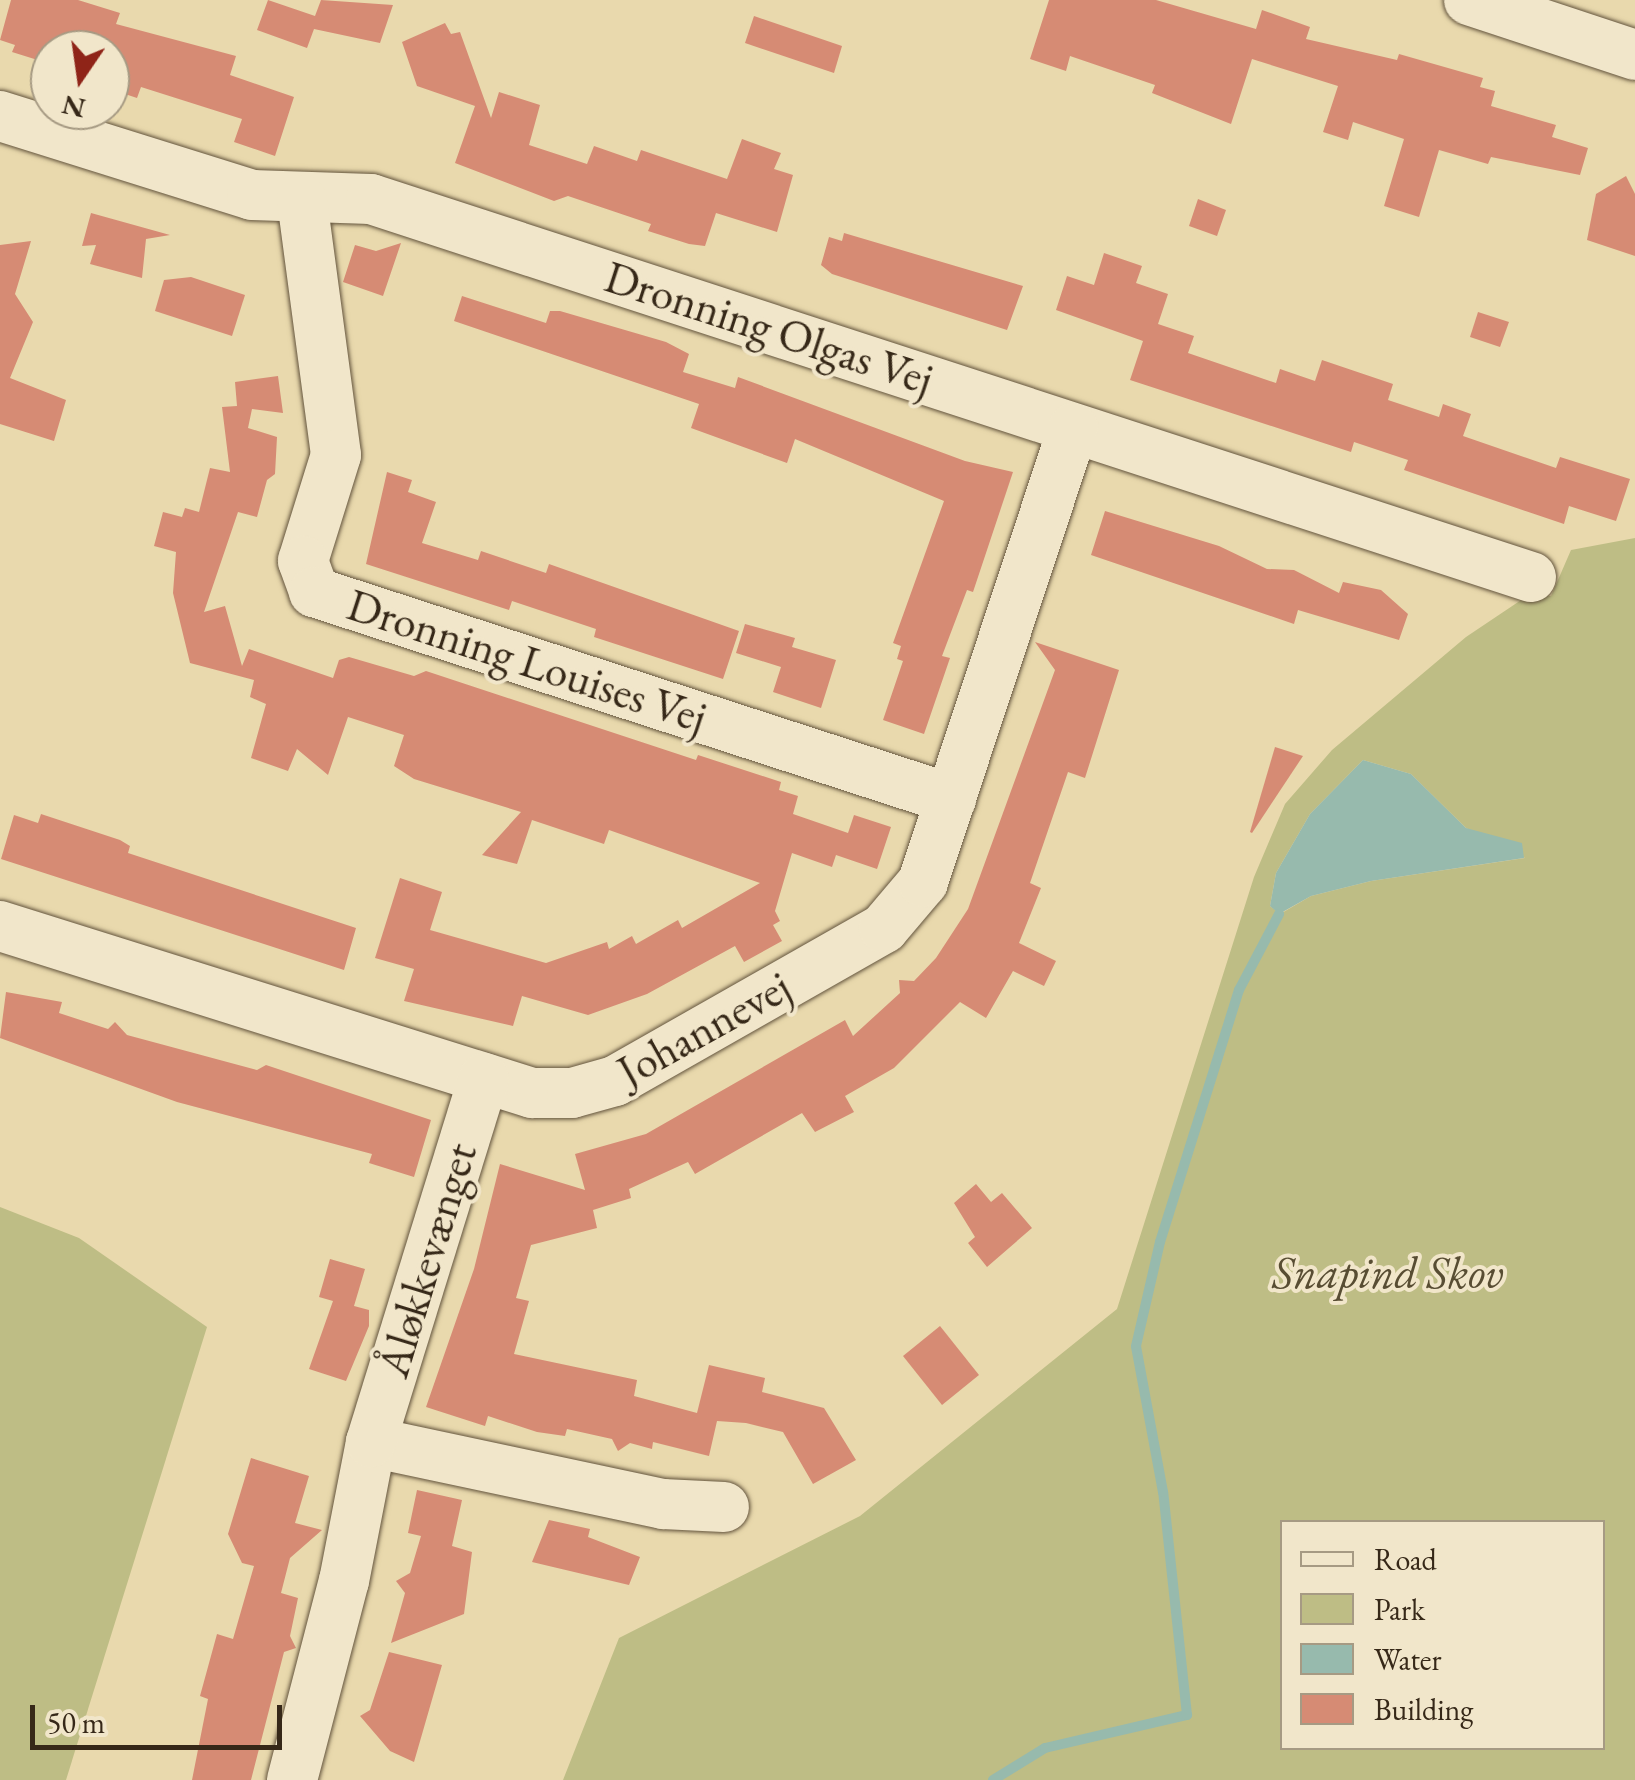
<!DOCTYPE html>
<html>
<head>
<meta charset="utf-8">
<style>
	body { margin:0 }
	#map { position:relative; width:1635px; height:1780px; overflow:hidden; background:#e9d9ad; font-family:"EB Garamond",serif }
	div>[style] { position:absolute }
	.green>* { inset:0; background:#bebd85 }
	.water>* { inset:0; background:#97baad }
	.stream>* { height:10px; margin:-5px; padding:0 5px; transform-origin:5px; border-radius:5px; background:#97baad }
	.building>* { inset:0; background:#d68b74 }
	.roads { filter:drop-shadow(0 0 2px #63543d) drop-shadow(0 0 2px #63543d) }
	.minor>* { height:50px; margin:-25px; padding:0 25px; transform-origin:25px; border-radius:25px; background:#f1e6ca }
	span { translate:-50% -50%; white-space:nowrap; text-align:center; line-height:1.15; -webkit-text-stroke:8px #f1e6ca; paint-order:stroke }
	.street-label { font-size:45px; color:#362818 }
	.park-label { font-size:45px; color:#584d33; font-style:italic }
	.legend { position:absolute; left:1280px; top:1520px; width:325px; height:230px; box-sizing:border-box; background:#f1e6ca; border:2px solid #a69a83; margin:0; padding:12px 18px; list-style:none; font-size:30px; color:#362818 }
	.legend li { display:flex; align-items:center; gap:20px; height:50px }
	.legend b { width:50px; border:2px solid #a69a83 }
	.north { position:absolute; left:30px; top:30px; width:100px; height:100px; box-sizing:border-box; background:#f1e6ca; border:2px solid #a69a83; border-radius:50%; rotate:193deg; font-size:28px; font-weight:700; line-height:40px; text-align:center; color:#362818 }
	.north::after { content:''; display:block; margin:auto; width:35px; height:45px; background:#8f2418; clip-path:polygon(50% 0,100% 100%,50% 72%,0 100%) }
	.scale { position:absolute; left:30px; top:1705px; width:252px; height:45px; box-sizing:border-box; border:5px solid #362818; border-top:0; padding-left:12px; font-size:30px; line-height:35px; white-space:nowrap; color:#362818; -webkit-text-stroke:8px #f1e6ca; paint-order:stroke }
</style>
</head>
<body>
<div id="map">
	<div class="green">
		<i style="clip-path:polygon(evenodd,1635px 538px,1635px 1780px,563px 1780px,619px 1638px,860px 1516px,1117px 1309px,1254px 877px,1285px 804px,1332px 750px,1466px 637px,1530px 594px,1551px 596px,1571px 550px,1635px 538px,1363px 760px,1411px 774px,1466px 828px,1525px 858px,1371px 881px,1311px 896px,1280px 914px,1270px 906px,1276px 873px,1310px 814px,1363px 760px,1635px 538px,1282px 1522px,1602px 1522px,1602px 1748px,1282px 1748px,1282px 1522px)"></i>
		<i style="clip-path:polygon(0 1207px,79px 1238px,207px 1327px,66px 1780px,0 1780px)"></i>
	</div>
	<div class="water">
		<i style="clip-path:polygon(1363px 760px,1411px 774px,1466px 828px,1522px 843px,1524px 858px,1371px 881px,1311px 896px,1279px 914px,1270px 906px,1276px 873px,1310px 814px)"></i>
	</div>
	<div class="stream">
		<i style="left:993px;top:1780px;width:61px;rotate:-31.6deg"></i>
		<i style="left:1045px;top:1748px;width:146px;rotate:-13.1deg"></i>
		<i style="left:1187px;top:1715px;width:224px;rotate:-96.1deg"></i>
		<i style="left:1163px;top:1492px;width:148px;rotate:-100.5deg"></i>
		<i style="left:1136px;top:1346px;width:107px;rotate:-77deg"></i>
		<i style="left:1160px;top:1242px;width:264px;rotate:-72.6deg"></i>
		<i style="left:1239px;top:990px;width:86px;rotate:-62.2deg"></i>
	</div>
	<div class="building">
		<i style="clip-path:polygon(11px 0,78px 0,120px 13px,116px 24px,236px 56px,230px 75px,294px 97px,275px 156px,234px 142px,242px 119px,141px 87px,137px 98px,110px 89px,110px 50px,48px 50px,44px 62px,12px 52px,15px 45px,0 40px)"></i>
		<i style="clip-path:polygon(268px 0,315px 16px,321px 0,393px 5px,380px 43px,314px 29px,307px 48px,257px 30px)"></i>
		<i style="clip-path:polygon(1049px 0,1156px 0,1256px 29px,1262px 10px,1310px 27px,1306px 39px,1397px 60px,1399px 54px,1483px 78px,1480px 87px,1495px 91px,1491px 106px,1556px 125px,1552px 137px,1588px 148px,1580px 175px,1491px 157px,1488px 164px,1439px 150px,1419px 217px,1384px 206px,1404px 139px,1353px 122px,1348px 140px,1323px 132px,1338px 86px,1252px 59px,1231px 124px,1152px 93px,1155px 85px,1070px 56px,1066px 71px,1030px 59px)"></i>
		<i style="clip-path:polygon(754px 16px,842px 46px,834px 73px,745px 43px)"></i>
		<i style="clip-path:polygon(445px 23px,451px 34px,460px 32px,491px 118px,499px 92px,540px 105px,529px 145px,587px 164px,594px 146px,637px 161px,641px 150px,727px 179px,742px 139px,781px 153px,774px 169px,793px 175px,777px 232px,716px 213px,705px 246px,689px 244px,648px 231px,651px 224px,568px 196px,554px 201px,455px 163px,475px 106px,417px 86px,402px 42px)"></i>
		<i style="clip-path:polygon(1626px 176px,1635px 194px,1635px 256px,1587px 240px,1596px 194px)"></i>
		<i style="clip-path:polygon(1198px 199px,1226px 210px,1217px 236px,1189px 226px)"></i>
		<i style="clip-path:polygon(91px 213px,170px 235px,146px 239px,142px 278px,90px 264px,96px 245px,82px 246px)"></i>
		<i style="clip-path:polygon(844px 233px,1023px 286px,1007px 330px,832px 274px,821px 265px,829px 237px,842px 241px)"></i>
		<i style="clip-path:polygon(31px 241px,15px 294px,33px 322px,10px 378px,66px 400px,54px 441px,0 424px,0 245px)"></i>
		<i style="clip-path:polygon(401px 243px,383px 296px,343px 282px,355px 245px,376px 251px)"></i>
		<i style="clip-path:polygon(1104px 253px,1142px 266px,1136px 283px,1168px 294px,1158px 324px,1194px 336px,1188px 353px,1276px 383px,1280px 369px,1315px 381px,1322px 360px,1393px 384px,1388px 400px,1439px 417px,1443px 404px,1471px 414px,1463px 436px,1556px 468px,1560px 457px,1630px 479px,1616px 521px,1569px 506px,1564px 524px,1404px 470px,1408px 460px,1354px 442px,1351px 452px,1130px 380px,1143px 341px,1056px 310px,1067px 276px,1094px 285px)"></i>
		<i style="clip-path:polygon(191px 277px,245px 295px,232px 336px,155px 311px,164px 280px)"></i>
		<i style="clip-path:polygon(462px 296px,546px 323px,550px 311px,560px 311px,666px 342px,689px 354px,683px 372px,735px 388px,738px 377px,965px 461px,1013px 472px,973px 592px,967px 590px,942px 656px,950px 658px,924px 734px,883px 720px,903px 661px,897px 659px,901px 646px,893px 643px,944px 501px,795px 439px,787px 463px,691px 428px,699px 404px,454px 321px)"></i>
		<i style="clip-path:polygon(1478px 312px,1509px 322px,1500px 347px,1470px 337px)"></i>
		<i style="clip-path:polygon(278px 376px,283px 413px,252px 409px,248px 428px,277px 437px,275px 474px,267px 480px,257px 517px,238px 512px,204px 612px,225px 606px,242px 666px,249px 649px,333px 678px,339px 660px,349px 657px,414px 676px,426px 671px,696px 760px,698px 755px,781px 782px,779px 790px,798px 796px,793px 814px,848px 833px,854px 815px,891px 827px,877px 869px,836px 855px,832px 867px,792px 853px,775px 911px,780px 921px,773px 925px,782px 941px,744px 962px,735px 946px,647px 994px,588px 1015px,522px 996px,513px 1026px,404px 1001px,414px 969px,375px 958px,400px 878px,442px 892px,430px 930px,546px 963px,607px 942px,609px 949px,632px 936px,636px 944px,678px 920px,682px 928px,760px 883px,609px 830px,604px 844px,532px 820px,517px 864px,482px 855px,521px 812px,414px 779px,394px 766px,404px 735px,348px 717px,328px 775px,297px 749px,288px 771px,251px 758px,266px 704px,250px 697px,254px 680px,190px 663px,173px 593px,176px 552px,154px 546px,163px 512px,182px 517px,185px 508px,199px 512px,210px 468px,230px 472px,222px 407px,237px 406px,235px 382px)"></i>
		<i style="clip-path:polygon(387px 472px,412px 480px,408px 492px,436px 502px,422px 543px,478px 560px,481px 551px,546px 573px,549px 564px,739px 631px,723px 679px,594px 637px,596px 629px,512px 601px,509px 610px,366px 564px)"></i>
		<i style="clip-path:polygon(1105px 511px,1219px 546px,1267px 569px,1294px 570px,1339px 593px,1343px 582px,1381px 590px,1408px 614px,1399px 640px,1298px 610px,1294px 624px,1091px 555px)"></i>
		<i style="clip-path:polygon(745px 624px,795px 638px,792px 647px,836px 660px,821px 708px,773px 692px,781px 667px,736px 653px)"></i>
		<i style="clip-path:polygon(1035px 642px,1119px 670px,1085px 778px,1068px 772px,1030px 883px,1041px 888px,1019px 943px,1056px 961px,1044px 986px,1013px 971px,986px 1018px,960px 1002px,894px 1068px,845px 1096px,854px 1112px,815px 1132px,802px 1113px,695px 1174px,688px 1162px,629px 1189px,631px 1198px,593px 1210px,597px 1228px,531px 1245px,516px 1298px,529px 1301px,514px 1354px,637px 1380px,634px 1396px,697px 1413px,709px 1365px,765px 1378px,762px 1392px,824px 1408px,856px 1460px,813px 1484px,783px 1432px,746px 1423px,717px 1421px,709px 1456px,653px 1442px,652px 1449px,630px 1443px,618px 1451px,612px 1439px,567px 1429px,565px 1436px,537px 1432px,488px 1416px,485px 1426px,426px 1407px,474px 1269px,500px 1164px,585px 1190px,575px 1154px,646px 1134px,845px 1020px,853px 1036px,900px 993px,899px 980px,914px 981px,936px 958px,968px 909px,1055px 670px)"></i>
		<i style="clip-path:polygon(1275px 747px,1303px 756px,1252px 833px,1250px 832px)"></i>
		<i style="clip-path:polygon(41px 814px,120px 840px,130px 846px,128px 853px,356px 928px,344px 970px,1px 859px,14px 815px,38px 823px)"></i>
		<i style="clip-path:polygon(6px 992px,62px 1002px,59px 1013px,108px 1029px,115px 1022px,127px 1035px,257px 1070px,266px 1065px,431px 1120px,414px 1177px,369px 1163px,372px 1154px,177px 1102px,0 1038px)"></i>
		<i style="clip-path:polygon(976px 1184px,991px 1202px,1002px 1193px,1032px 1228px,987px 1267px,968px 1243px,975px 1237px,954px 1203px)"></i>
		<i style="clip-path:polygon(330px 1259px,365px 1269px,354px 1306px,369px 1310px,369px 1326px,346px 1381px,309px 1369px,333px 1301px,319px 1297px)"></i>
		<i style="clip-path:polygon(940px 1326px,979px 1375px,942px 1405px,903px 1356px)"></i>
		<i style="clip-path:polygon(251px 1458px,309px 1476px,295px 1523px,322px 1530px,290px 1558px,281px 1593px,298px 1598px,290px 1636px,296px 1648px,284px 1652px,251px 1780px,192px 1780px,208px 1699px,200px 1696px,217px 1634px,233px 1639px,254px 1566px,242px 1563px,228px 1534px)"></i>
		<i style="clip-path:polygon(417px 1490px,462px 1500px,452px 1546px,472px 1552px,464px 1614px,391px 1643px,405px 1593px,396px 1581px,410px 1573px,421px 1536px,408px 1533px)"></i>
		<i style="clip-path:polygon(549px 1520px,590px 1529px,588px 1537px,640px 1557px,629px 1585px,532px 1562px)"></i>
		<i style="clip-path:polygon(389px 1652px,442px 1665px,414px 1762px,390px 1751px,360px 1716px,370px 1710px)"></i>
	</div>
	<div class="roads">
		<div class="minor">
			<i style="left:1469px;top:0;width:175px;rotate:18.3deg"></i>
			<i style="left:0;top:116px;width:264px;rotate:17.4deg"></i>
			<i style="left:252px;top:195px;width:119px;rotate:1.9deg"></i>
			<i style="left:371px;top:199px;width:1220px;rotate:18.05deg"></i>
			<i style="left:302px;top:200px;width:257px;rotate:82.4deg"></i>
			<i style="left:336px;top:455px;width:111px;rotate:107.3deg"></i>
			<i style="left:303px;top:561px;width:33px;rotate:70deg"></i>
			<i style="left:314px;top:592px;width:670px;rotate:18deg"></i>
			<i style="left:0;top:926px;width:558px;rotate:17.43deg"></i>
			<i style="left:532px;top:1093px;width:40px"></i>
			<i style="left:572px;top:1093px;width:45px;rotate:-15.6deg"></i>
			<i style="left:615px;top:1081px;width:309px;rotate:-29.6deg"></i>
			<i style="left:884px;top:928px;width:60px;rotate:-49.7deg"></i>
			<i style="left:923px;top:882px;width:478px;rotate:-71.7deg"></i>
			<i style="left:371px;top:1442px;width:299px;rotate:12deg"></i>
			<i style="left:663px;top:1504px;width:61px;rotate:2.8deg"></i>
			<i style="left:292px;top:1780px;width:206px;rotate:-75.4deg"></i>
			<i style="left:344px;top:1581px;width:142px;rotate:-79deg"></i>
			<i style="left:371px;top:1442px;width:381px;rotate:-72.8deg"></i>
		</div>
	</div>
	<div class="street-label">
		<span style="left:769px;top:328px;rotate:18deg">Dronning Olgas Vej</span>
		<span style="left:527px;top:661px;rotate:18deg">Dronning Louises Vej</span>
		<span style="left:704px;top:1029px;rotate:-29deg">Johannevej</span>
		<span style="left:427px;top:1260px;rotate:-73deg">Åløkkevænget</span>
	</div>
	<div class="park-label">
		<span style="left:1388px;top:1273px">Snapind Skov</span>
	</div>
	<ul class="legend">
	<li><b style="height:12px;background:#f1e6ca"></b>Road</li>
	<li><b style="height:28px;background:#bebd85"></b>Park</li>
	<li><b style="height:28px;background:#97baad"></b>Water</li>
	<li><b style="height:28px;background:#d68b74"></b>Building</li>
	</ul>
	<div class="north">N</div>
	<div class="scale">50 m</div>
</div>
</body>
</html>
